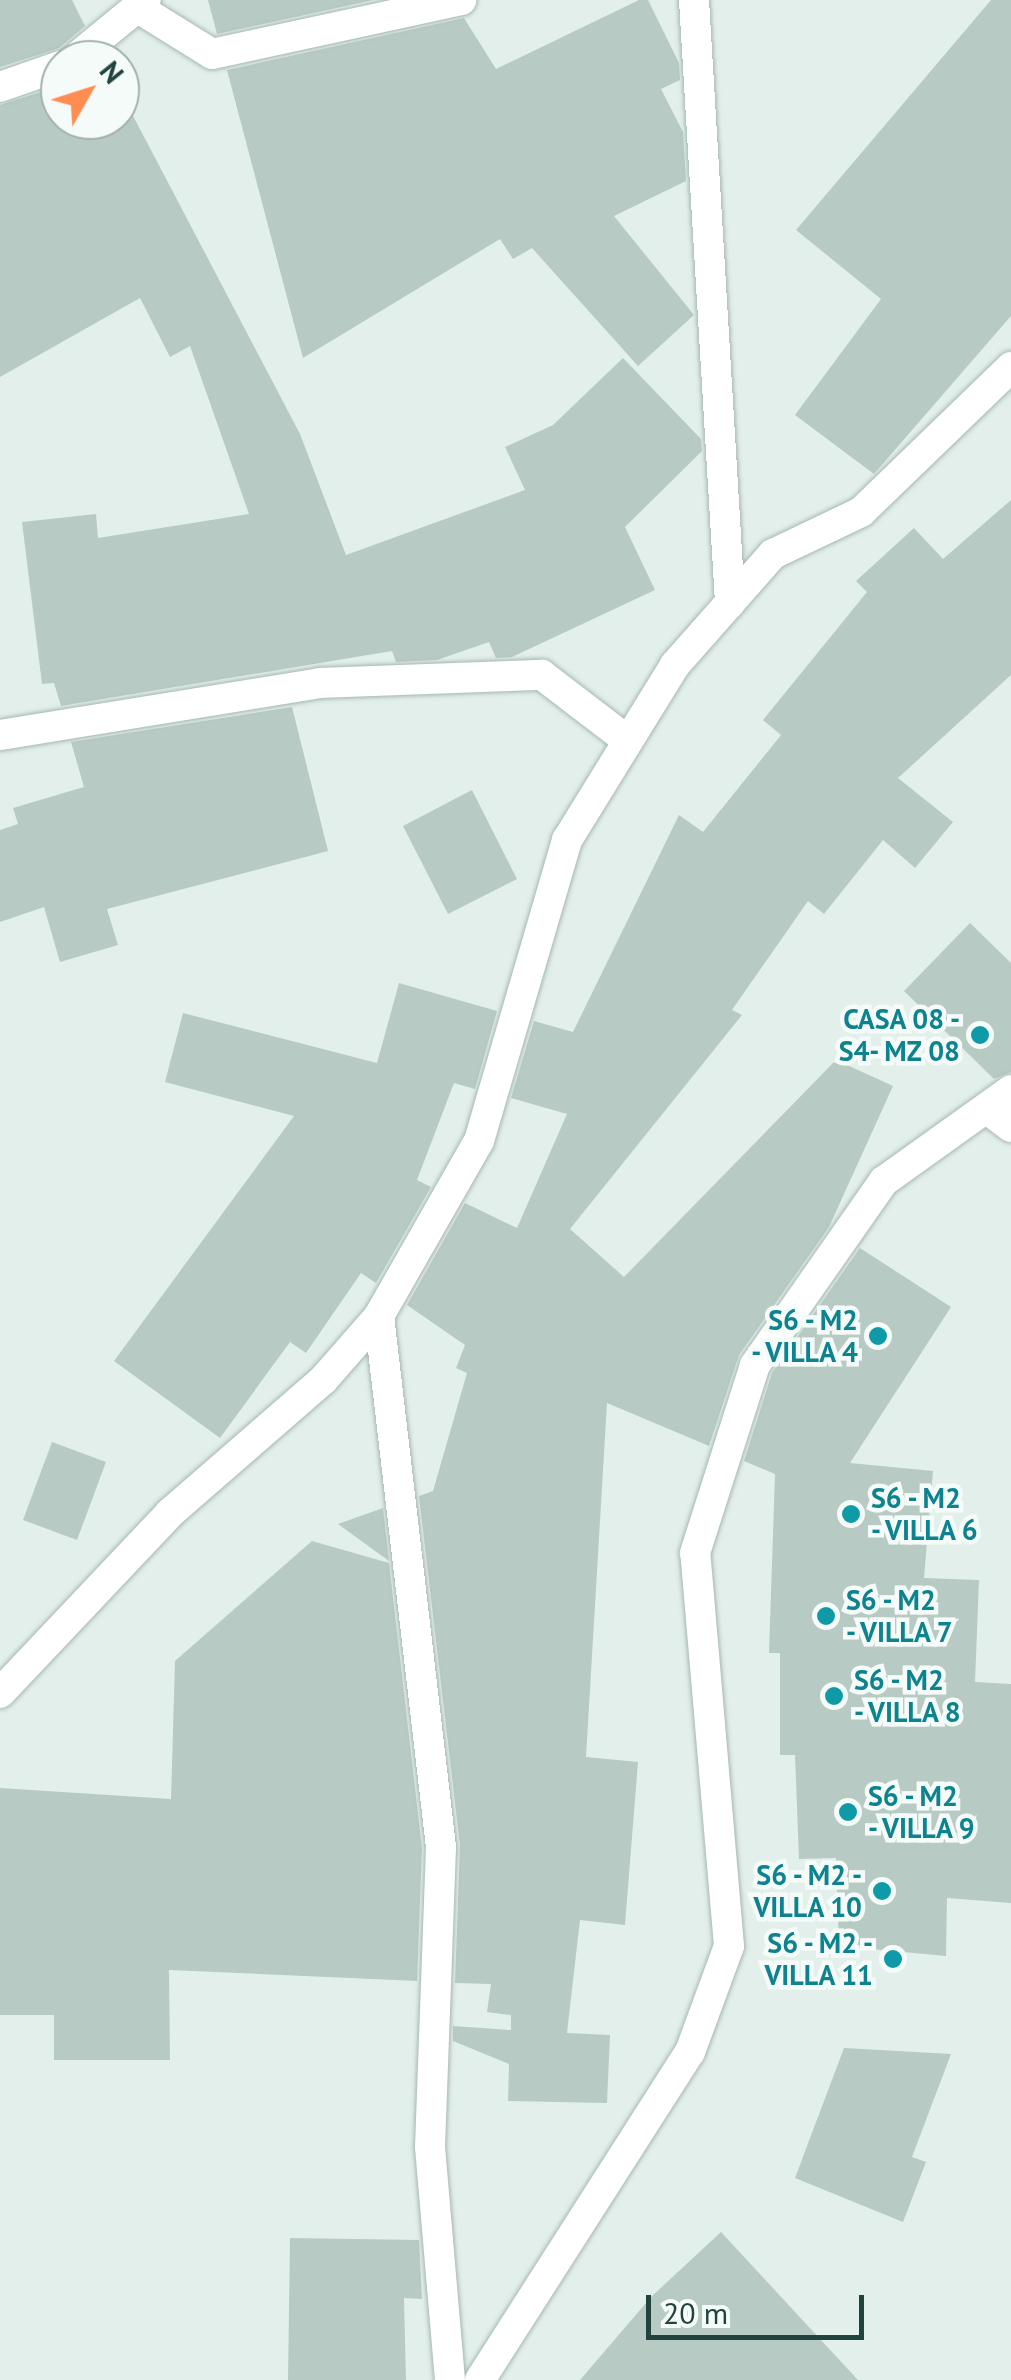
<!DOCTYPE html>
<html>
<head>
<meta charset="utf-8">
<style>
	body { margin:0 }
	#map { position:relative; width:1011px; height:2380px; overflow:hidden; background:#e3efeb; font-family:"PT Sans",sans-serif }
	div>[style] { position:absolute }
	.building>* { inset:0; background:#b8cac4 }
	.roads { filter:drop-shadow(0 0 2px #a5b8b3) drop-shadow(0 0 2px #a5b8b3) }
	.street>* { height:30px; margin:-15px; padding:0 15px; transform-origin:15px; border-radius:15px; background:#fff }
	.dots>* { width:28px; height:28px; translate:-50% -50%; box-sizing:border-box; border:5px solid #f5fbf8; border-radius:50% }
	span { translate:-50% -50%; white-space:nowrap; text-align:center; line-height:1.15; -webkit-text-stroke:9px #f5fbf8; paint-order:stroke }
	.culture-label { font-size:28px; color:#0d838f; font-weight:700 }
	.right { translate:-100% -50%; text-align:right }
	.left { translate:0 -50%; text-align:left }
	.north { position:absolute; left:40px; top:40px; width:100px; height:100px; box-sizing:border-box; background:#f5fbf8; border:2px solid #a0b1ad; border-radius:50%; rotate:51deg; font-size:28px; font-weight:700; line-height:40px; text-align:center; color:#20433d }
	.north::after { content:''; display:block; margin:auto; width:35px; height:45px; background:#ff8c51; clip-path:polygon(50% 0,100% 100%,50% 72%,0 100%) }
	.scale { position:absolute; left:646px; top:2295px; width:218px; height:45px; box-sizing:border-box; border:5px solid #20433d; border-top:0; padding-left:12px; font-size:30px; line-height:35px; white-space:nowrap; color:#20433d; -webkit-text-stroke:8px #f5fbf8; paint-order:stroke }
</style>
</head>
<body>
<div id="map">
	<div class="building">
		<i style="clip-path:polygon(0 0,72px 0,85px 26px,59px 48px,0 67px)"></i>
		<i style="clip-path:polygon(208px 0,373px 0,217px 34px)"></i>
		<i style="clip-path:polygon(639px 0,648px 0,679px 63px,680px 80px,661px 89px,683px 132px,686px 181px,614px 216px,694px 315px,638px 366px,532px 248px,513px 259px,500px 239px,303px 358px,227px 70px,464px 18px,496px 69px)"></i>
		<i style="clip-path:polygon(991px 0,1011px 0,1011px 316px,874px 474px,795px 415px,881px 299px,796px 230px)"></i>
		<i style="clip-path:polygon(60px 86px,60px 120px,120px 120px,120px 91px,300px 434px,346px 555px,525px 490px,505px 447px,553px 425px,623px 358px,701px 439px,702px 451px,625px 527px,655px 590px,512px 657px,496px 658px,489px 642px,437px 660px,396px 662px,392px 651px,61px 706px,54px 683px,42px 684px,22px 522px,96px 514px,98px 538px,249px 514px,190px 346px,170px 357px,140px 298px,0 377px,0 105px)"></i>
		<i style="clip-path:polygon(1011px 500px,1011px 675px,898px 778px,953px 822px,915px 868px,883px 840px,824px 914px,808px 901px,732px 1010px,742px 1015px,570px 1229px,624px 1277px,836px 1060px,893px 1086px,829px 1227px,739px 1355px,709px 1446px,607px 1403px,586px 1757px,638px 1762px,625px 1925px,580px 1920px,567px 2033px,610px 2035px,607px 2103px,508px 2101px,509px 2064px,453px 2041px,453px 2026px,511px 2030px,511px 2015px,487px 2012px,491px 1984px,455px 1983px,460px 1845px,419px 1496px,433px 1491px,467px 1373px,456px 1368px,465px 1345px,407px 1305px,465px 1203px,517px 1228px,567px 1114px,511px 1098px,534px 1021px,573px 1032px,679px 815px,703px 832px,781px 735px,763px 720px,867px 592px,856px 581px,914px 528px,943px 559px)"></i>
		<i style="clip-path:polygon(292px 707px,328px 851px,107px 909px,118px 945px,60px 962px,44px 907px,0 922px,0 830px,18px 824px,13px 808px,84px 787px,71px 742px)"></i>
		<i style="clip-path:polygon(472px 790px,517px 879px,448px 914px,403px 826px)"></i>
		<i style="clip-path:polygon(970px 923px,1011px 963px,1011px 1072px,994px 1079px,904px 991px)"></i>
		<i style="clip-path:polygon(399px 983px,497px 1011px,475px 1089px,454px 1083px,417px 1180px,431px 1187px,376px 1283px,361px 1273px,306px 1353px,290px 1342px,220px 1438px,114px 1361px,294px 1116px,165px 1082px,183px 1013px,377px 1063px)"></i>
		<i style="clip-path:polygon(860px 1248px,951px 1307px,850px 1463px,933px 1471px,924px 1578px,979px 1580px,975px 1682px,1011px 1684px,1011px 1903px,947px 1898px,946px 1956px,839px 1946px,836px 1858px,799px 1859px,795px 1755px,780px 1755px,780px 1653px,769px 1653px,775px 1474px,744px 1461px,772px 1373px)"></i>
		<i style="clip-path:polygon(52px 1442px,106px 1462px,77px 1540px,23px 1520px)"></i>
		<i style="clip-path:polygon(383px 1508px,389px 1561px,338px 1524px)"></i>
		<i style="clip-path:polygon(312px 1541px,389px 1563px,422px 1848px,417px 1981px,169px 1970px,170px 2060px,54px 2060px,54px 2015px,0 2015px,0 1788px,171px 1799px,175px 1661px)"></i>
		<i style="clip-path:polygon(844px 2048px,951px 2054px,912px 2157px,926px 2162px,903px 2222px,795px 2178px)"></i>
		<i style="clip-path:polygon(721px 2232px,858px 2380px,580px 2380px,652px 2296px)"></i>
		<i style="clip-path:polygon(290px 2238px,419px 2240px,422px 2299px,404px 2298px,406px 2380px,288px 2380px)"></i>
	</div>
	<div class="roads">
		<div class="street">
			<i style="left:694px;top:0;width:604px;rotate:86.58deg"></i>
			<i style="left:143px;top:11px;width:81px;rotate:31.9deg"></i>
			<i style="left:212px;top:54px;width:255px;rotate:-12.2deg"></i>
			<i style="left:73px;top:60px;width:94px;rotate:-39.4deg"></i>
			<i style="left:0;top:87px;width:64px;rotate:-19.3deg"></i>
			<i style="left:0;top:735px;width:324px;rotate:-9.2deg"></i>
			<i style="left:320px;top:683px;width:222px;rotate:-2.1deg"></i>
			<i style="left:542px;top:675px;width:102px;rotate:37.4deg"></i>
			<i style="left:987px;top:1109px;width:30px;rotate:37deg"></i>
			<i style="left:379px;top:1316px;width:535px;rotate:83.34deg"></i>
			<i style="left:441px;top:1847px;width:300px;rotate:92.1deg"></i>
			<i style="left:430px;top:2147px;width:234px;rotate:85.1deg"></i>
			<i style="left:0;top:1693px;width:248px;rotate:-46.6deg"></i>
			<i style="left:170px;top:1513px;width:203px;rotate:-41deg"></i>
			<i style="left:323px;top:1380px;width:85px;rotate:-48.8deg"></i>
			<i style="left:379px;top:1316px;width:202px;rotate:-60.3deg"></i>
			<i style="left:479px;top:1141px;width:314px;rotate:-73.7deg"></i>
			<i style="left:567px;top:840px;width:206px;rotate:-58.3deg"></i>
			<i style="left:675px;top:665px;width:148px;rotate:-48.6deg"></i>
			<i style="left:773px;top:554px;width:98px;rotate:-25.5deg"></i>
			<i style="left:861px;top:512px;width:209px;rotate:-44deg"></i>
			<i style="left:480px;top:2380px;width:389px;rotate:-57.4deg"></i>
			<i style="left:690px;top:2052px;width:113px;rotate:-69.8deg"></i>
			<i style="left:729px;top:1946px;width:394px;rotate:-94.9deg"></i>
			<i style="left:695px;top:1553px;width:197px;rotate:-72.3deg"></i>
			<i style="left:755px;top:1365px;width:225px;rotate:-55deg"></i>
			<i style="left:884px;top:1181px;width:156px;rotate:-35.6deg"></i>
		</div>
	</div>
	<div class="dots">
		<i style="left:980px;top:1035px;background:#0f9aa8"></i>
		<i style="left:878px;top:1336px;background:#0f9aa8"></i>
		<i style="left:851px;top:1514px;background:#0f9aa8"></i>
		<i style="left:826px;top:1616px;background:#0f9aa8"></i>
		<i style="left:834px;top:1696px;background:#0f9aa8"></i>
		<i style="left:848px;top:1812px;background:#0f9aa8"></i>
		<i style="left:882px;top:1891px;background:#0f9aa8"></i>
		<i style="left:893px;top:1959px;background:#0f9aa8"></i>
	</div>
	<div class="culture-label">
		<span class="right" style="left:960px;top:1035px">CASA 08 -<br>S4- MZ 08</span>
		<span class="right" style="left:858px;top:1336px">S6 - M2<br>- VILLA 4</span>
		<span class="left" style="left:871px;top:1514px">S6 - M2<br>- VILLA 6</span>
		<span class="left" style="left:846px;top:1616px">S6 - M2<br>- VILLA 7</span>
		<span class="left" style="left:854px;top:1696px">S6 - M2<br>- VILLA 8</span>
		<span class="left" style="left:868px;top:1812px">S6 - M2<br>- VILLA 9</span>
		<span class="right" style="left:862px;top:1891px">S6 - M2 -<br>VILLA 10</span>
		<span class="right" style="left:873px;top:1959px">S6 - M2 -<br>VILLA 11</span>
	</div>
	<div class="north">N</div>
	<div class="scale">20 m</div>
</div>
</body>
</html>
